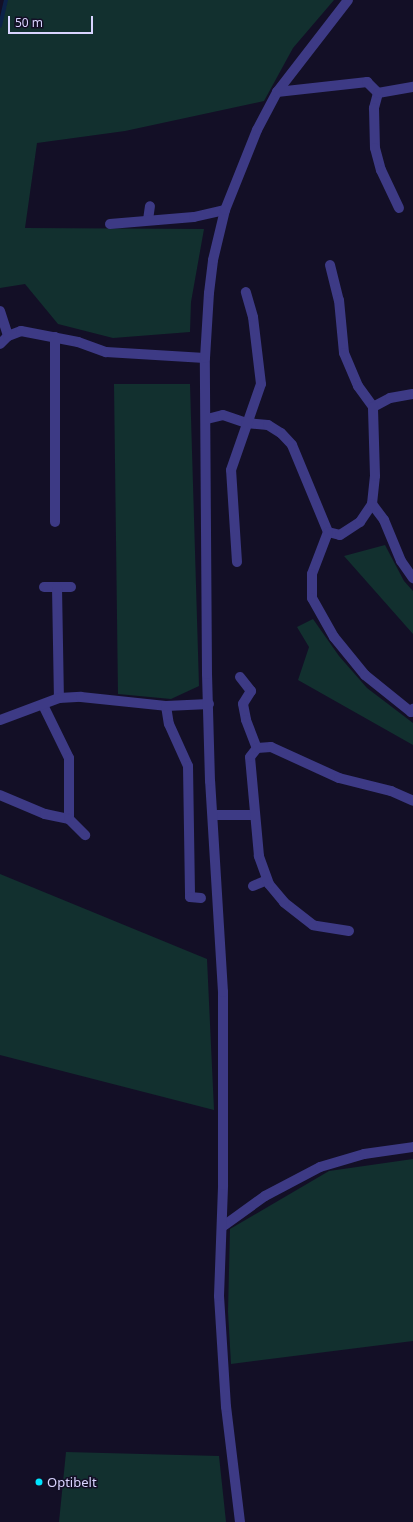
<!DOCTYPE html>
<html>
<head>
<meta charset="utf-8">
<style>
	body { margin:0 }
	#map { position:relative; width:413px; height:1522px; overflow:hidden; background:#130f26; font-family:"Noto Sans",sans-serif }
	div>[style] { position:absolute }
	.green>* { inset:0; background:#12302f }
	.stream>* { height:3.5px; margin:-1.75px; padding:0 1.75px; transform-origin:1.75px; border-radius:1.75px; background:#0c2248 }
	.minor>* { height:10px; margin:-5px; padding:0 5px; transform-origin:5px; border-radius:5px; background:#3d3a85 }
	.tertiary>* { height:10px; margin:-5px; padding:0 5px; transform-origin:5px; border-radius:5px; background:#3d3a85 }
	.dots>* { width:11px; height:11px; translate:-50% -50%; box-sizing:border-box; border:2px solid #130f26; border-radius:50% }
	span { translate:-50% -50%; white-space:nowrap; text-align:center; line-height:1.15; -webkit-text-stroke:3px #130f26; paint-order:stroke }
	.poi-label { font-size:13px; color:#d9d4ff }
	.left { translate:0 -50%; text-align:left }
	.scale { position:absolute; left:8px; top:16px; width:85px; height:18px; box-sizing:border-box; border:2px solid #d9d4ff; border-top:0; padding-left:5px; font-size:12px; line-height:14px; white-space:nowrap; color:#d9d4ff; -webkit-text-stroke:3px #130f26; paint-order:stroke }
</style>
</head>
<body>
<div id="map">
	<div class="green">
		<i style="clip-path:polygon(6px 0,334px 0,293px 48px,264px 101px,125px 131px,37px 143px,25px 228px,204px 229px,191px 302px,190px 332px,113px 338px,58px 324px,25px 284px,0 288px,0 26px)"></i>
		<i style="clip-path:polygon(114px 384px,190px 384px,199px 686px,171px 699px,118px 694px)"></i>
		<i style="clip-path:polygon(385px 545px,404px 581px,413px 591px,413px 634px,344px 556px)"></i>
		<i style="clip-path:polygon(313px 619px,339px 656px,367px 688px,413px 723px,413px 745px,298px 680px,309px 647px,297px 627px)"></i>
		<i style="clip-path:polygon(0 874px,207px 959px,214px 1110px,0 1055px)"></i>
		<i style="clip-path:polygon(413px 1159px,413px 1341px,231px 1364px,228px 1312px,230px 1229px,329px 1171px)"></i>
		<i style="clip-path:polygon(66px 1452px,219px 1456px,226px 1522px,59px 1522px)"></i>
	</div>
	<div class="stream">
		<i style="left:0;top:26px;width:27px;rotate:-77deg"></i>
	</div>
	<div class="minor">
		<i style="left:277px;top:92px;width:91px;rotate:-6.3deg"></i>
		<i style="left:367px;top:82px;width:16px;rotate:45deg"></i>
		<i style="left:378px;top:93px;width:16px;rotate:105deg"></i>
		<i style="left:374px;top:108px;width:40px;rotate:88.6deg"></i>
		<i style="left:375px;top:148px;width:23px;rotate:75deg"></i>
		<i style="left:381px;top:170px;width:42px;rotate:64.7deg"></i>
		<i style="left:378px;top:93px;width:36px;rotate:-10deg"></i>
		<i style="left:148px;top:220px;width:14px;rotate:-82deg"></i>
		<i style="left:110px;top:224px;width:84px;rotate:-4.8deg"></i>
		<i style="left:194px;top:217px;width:32px;rotate:-13deg"></i>
		<i style="left:330px;top:265px;width:36px;rotate:76deg"></i>
		<i style="left:339px;top:300px;width:53px;rotate:84.6deg"></i>
		<i style="left:344px;top:353px;width:36px;rotate:67deg"></i>
		<i style="left:358px;top:386px;width:26px;rotate:54deg"></i>
		<i style="left:373px;top:407px;width:19px;rotate:-28deg"></i>
		<i style="left:390px;top:398px;width:23px;rotate:-10deg"></i>
		<i style="left:0;top:311px;width:26px;rotate:72deg"></i>
		<i style="left:0;top:344px;width:11px;rotate:-45deg"></i>
		<i style="left:8px;top:336px;width:14px;rotate:-21deg"></i>
		<i style="left:21px;top:331px;width:58px;rotate:10.9deg"></i>
		<i style="left:78px;top:342px;width:30px;rotate:20deg"></i>
		<i style="left:106px;top:352px;width:99px;rotate:3.5deg"></i>
		<i style="left:207px;top:419px;width:16px;rotate:-14deg"></i>
		<i style="left:223px;top:415px;width:24px;rotate:19deg"></i>
		<i style="left:246px;top:423px;width:22px;rotate:5deg"></i>
		<i style="left:268px;top:425px;width:15px;rotate:32deg"></i>
		<i style="left:281px;top:433px;width:16px;rotate:47deg"></i>
		<i style="left:292px;top:445px;width:94px;rotate:67.5deg"></i>
		<i style="left:328px;top:532px;width:12px;rotate:14deg"></i>
		<i style="left:340px;top:535px;width:24px;rotate:-33deg"></i>
		<i style="left:360px;top:522px;width:22px;rotate:-56deg"></i>
		<i style="left:372px;top:504px;width:28px;rotate:-84deg"></i>
		<i style="left:375px;top:476px;width:69px;rotate:-91.7deg"></i>
		<i style="left:372px;top:504px;width:20px;rotate:53deg"></i>
		<i style="left:384px;top:520px;width:44px;rotate:67.5deg"></i>
		<i style="left:401px;top:561px;width:21px;rotate:55deg"></i>
		<i style="left:55px;top:522px;width:185px;rotate:-90deg"></i>
		<i style="left:328px;top:532px;width:45px;rotate:110.9deg"></i>
		<i style="left:312px;top:574px;width:24px;rotate:90deg"></i>
		<i style="left:312px;top:598px;width:45px;rotate:60.6deg"></i>
		<i style="left:334px;top:637px;width:49px;rotate:50.8deg"></i>
		<i style="left:365px;top:675px;width:59px;rotate:38.8deg"></i>
		<i style="left:411px;top:712px;width:4px;rotate:-56deg"></i>
		<i style="left:237px;top:562px;width:92px;rotate:-93.7deg"></i>
		<i style="left:231px;top:470px;width:91px;rotate:-70.8deg"></i>
		<i style="left:261px;top:384px;width:67px;rotate:-96.8deg"></i>
		<i style="left:253px;top:317px;width:26px;rotate:-106deg"></i>
		<i style="left:44px;top:587px;width:27px"></i>
		<i style="left:57px;top:587px;width:111px;rotate:89deg"></i>
		<i style="left:240px;top:677px;width:18px;rotate:52deg"></i>
		<i style="left:251px;top:691px;width:15px;rotate:122deg"></i>
		<i style="left:243px;top:704px;width:16px;rotate:79deg"></i>
		<i style="left:246px;top:720px;width:30px;rotate:69deg"></i>
		<i style="left:43px;top:705px;width:59px;rotate:63.9deg"></i>
		<i style="left:69px;top:758px;width:61px;rotate:90deg"></i>
		<i style="left:166px;top:706px;width:18px;rotate:81deg"></i>
		<i style="left:169px;top:724px;width:46px;rotate:65.7deg"></i>
		<i style="left:188px;top:766px;width:131px;rotate:89.1deg"></i>
		<i style="left:190px;top:897px;width:11px;rotate:5deg"></i>
		<i style="left:0;top:720px;width:63px;rotate:-20.4deg"></i>
		<i style="left:59px;top:698px;width:22px;rotate:-3deg"></i>
		<i style="left:81px;top:697px;width:85px;rotate:6deg"></i>
		<i style="left:166px;top:706px;width:43px;rotate:-2.7deg"></i>
		<i style="left:0;top:795px;width:49px;rotate:22.9deg"></i>
		<i style="left:45px;top:814px;width:25px;rotate:12deg"></i>
		<i style="left:69px;top:819px;width:23px;rotate:45deg"></i>
		<i style="left:213px;top:815px;width:42px"></i>
		<i style="left:253px;top:886px;width:15px;rotate:-23deg"></i>
		<i style="left:349px;top:931px;width:36px;rotate:-171deg"></i>
		<i style="left:313px;top:925px;width:37px;rotate:-142deg"></i>
		<i style="left:284px;top:902px;width:23px;rotate:-130deg"></i>
		<i style="left:269px;top:884px;width:30px;rotate:-110deg"></i>
		<i style="left:259px;top:856px;width:99px;rotate:-95.2deg"></i>
		<i style="left:250px;top:757px;width:11px;rotate:-52deg"></i>
		<i style="left:257px;top:748px;width:14px;rotate:-4deg"></i>
		<i style="left:271px;top:747px;width:75px;rotate:24.5deg"></i>
		<i style="left:339px;top:778px;width:54px;rotate:14deg"></i>
		<i style="left:391px;top:791px;width:24px;rotate:24deg"></i>
		<i style="left:222px;top:1227px;width:53px;rotate:-35.8deg"></i>
		<i style="left:265px;top:1196px;width:62px;rotate:-27.8deg"></i>
		<i style="left:320px;top:1167px;width:46px;rotate:-16.5deg"></i>
		<i style="left:364px;top:1154px;width:49px;rotate:-8.1deg"></i>
	</div>
	<div class="tertiary">
		<i style="left:240px;top:1522px;width:116px;rotate:-96.9deg"></i>
		<i style="left:226px;top:1407px;width:111px;rotate:-93.6deg"></i>
		<i style="left:219px;top:1296px;width:111px;rotate:-87.9deg"></i>
		<i style="left:223px;top:1185px;width:193px;rotate:-90deg"></i>
		<i style="left:223px;top:992px;width:211px;rotate:-93.5deg"></i>
		<i style="left:210px;top:781px;width:107px;rotate:-91.6deg"></i>
		<i style="left:207px;top:674px;width:316px;rotate:-90.4deg"></i>
		<i style="left:205px;top:358px;width:65px;rotate:-86.5deg"></i>
		<i style="left:209px;top:293px;width:33px;rotate:-83deg"></i>
		<i style="left:213px;top:260px;width:51px;rotate:-76.5deg"></i>
		<i style="left:225px;top:210px;width:86px;rotate:-68.2deg"></i>
		<i style="left:257px;top:130px;width:43px;rotate:-62.2deg"></i>
		<i style="left:277px;top:92px;width:116px;rotate:-52.3deg"></i>
	</div>
	<div class="dots">
		<i style="left:39px;top:1482px;background:#00e5ff"></i>
	</div>
	<div class="poi-label">
		<span class="left" style="left:47px;top:1482px">Optibelt</span>
	</div>
	<div class="scale">50 m</div>
</div>
</body>
</html>
